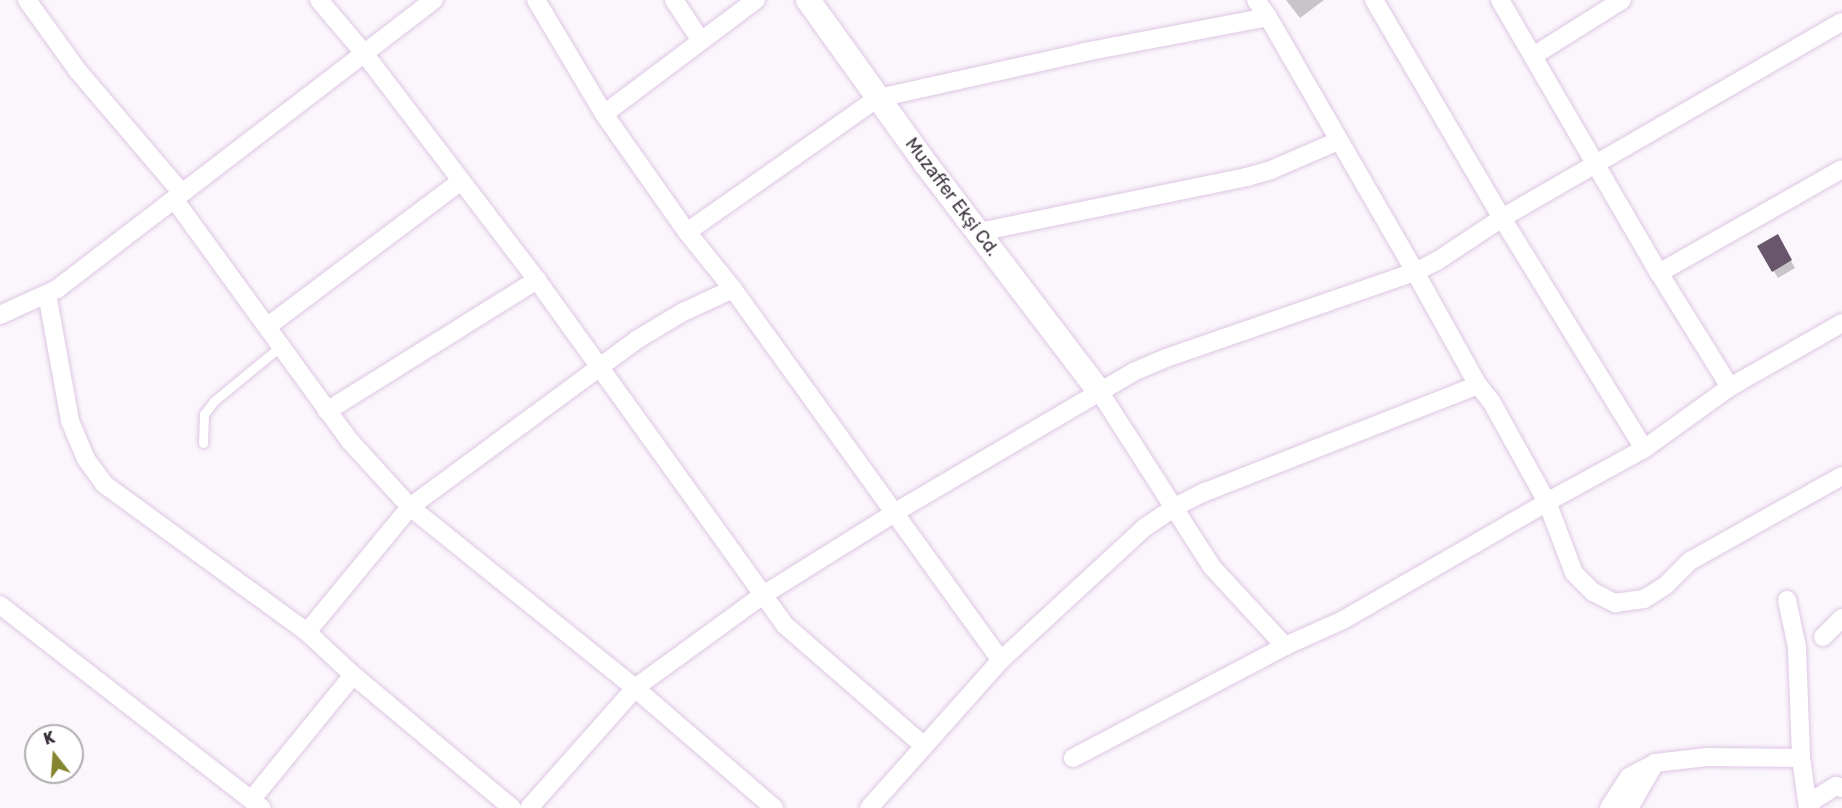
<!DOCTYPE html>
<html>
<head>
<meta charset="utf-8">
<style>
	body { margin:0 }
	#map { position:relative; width:1842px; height:808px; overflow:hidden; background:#fbf6fc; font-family:Rubik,sans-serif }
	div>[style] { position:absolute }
	.shadow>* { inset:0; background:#0003 }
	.building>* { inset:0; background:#69566d }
	.roads { filter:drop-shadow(0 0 2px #ddc7e2) drop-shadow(0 0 2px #ddc7e2) }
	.service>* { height:9px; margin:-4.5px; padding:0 4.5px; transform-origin:4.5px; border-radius:4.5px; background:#fff }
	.minor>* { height:18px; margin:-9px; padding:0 9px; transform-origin:9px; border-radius:9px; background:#fff }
	.tertiary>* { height:24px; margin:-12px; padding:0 12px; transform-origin:12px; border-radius:12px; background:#fff }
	span { translate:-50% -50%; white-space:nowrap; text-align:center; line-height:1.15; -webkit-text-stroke:6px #fff; paint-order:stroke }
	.street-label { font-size:18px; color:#3a313c }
	.north { position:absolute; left:24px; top:724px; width:60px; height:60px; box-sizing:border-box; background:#fff; border:2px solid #b0adb1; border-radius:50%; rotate:343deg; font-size:16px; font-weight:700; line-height:24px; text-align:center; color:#3a313c }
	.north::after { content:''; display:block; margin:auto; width:21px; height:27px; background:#84852e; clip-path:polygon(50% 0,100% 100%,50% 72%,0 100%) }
</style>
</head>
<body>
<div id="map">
	<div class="shadow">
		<i style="clip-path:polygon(1286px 0,1324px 0,1300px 18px)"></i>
		<i style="clip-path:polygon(1777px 236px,1795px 268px,1778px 278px,1759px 246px)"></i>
	</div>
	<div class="building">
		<i style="clip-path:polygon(1778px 234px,1792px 260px,1772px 272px,1757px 246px)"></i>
	</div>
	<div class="roads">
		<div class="service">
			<i style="left:203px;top:443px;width:29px;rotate:-88deg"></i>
			<i style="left:204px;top:414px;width:16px;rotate:-52deg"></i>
			<i style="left:214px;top:401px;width:87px;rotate:-39.4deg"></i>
		</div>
		<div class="minor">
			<i style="left:27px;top:0;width:87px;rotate:54.3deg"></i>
			<i style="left:78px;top:71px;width:160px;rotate:49.6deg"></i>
			<i style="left:319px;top:0;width:70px;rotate:49.7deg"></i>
			<i style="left:364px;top:53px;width:285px;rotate:52.7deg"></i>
			<i style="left:537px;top:280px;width:426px;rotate:54.3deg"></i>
			<i style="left:786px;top:626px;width:181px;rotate:41deg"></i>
			<i style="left:536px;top:0;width:133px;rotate:59.2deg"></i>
			<i style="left:604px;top:114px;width:144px;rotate:54.9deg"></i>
			<i style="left:687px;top:232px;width:73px;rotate:51.1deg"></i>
			<i style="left:733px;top:289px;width:458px;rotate:54.2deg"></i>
			<i style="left:674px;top:0;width:49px;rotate:56.6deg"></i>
			<i style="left:1256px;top:0;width:21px;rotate:55deg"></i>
			<i style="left:1268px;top:17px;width:294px;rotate:60deg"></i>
			<i style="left:1415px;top:272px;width:129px;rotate:60.9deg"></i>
			<i style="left:1478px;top:385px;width:21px;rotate:51deg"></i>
			<i style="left:1491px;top:401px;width:115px;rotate:61deg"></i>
			<i style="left:1547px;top:502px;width:76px;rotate:69.2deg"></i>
			<i style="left:1574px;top:573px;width:27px;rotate:45deg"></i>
			<i style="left:1593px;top:592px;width:25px;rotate:27deg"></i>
			<i style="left:1615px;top:603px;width:29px;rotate:-8deg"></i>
			<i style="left:1644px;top:599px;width:26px;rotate:-32deg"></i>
			<i style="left:1666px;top:585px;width:34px;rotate:-45deg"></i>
			<i style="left:1690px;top:561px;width:174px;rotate:-29.2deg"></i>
			<i style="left:1374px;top:0;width:253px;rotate:59.6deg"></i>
			<i style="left:1502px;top:218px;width:271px;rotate:58.4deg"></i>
			<i style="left:1500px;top:0;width:316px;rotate:59.8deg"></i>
			<i style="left:1659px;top:273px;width:134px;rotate:58.1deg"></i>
			<i style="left:1533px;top:56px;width:105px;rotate:-32.2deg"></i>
			<i style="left:604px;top:114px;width:190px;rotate:-36.9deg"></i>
			<i style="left:174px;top:199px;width:299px;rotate:54deg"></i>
			<i style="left:350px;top:441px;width:89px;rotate:47.7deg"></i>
			<i style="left:410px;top:507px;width:289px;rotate:38.8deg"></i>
			<i style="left:635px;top:688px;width:184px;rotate:40.8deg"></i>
			<i style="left:687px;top:232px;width:233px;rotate:-35.1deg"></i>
			<i style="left:878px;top:98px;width:212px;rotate:-12.5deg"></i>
			<i style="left:1085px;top:52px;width:186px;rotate:-10.8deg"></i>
			<i style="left:979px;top:232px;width:274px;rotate:-11.6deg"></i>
			<i style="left:1247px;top:177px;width:25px;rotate:-16deg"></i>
			<i style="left:1271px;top:170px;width:73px;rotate:-23.4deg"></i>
			<i style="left:1659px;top:273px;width:210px;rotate:-29.6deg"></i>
			<i style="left:47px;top:294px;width:129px;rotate:79.7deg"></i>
			<i style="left:70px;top:421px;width:41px;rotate:67.2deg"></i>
			<i style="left:86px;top:459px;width:31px;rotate:54deg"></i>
			<i style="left:104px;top:484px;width:251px;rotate:36.1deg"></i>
			<i style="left:307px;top:632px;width:63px;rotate:43.1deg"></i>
			<i style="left:353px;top:675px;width:207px;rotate:39.9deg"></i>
			<i style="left:0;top:315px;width:63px;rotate:-24.5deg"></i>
			<i style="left:57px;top:289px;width:475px;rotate:-37.5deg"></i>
			<i style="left:268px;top:326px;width:241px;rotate:-36.9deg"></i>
			<i style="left:1099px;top:391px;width:209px;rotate:57.3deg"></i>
			<i style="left:1212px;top:567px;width:108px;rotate:47.3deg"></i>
			<i style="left:327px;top:411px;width:248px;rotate:-32deg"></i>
			<i style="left:1787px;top:600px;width:48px;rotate:78deg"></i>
			<i style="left:1797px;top:647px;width:111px;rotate:87.9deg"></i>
			<i style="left:1801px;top:758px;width:50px;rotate:82deg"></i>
			<i style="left:0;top:605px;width:331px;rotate:37.8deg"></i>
			<i style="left:307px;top:632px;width:162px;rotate:-50.5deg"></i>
			<i style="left:410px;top:507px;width:283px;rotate:-36.4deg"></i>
			<i style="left:638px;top:339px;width:52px;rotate:-31deg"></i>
			<i style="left:683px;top:312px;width:55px;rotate:-24.7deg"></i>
			<i style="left:1823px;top:637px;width:27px;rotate:-45deg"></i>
			<i style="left:1073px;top:758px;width:240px;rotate:-27.8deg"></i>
			<i style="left:1285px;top:646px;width:64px;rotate:-24.1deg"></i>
			<i style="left:1343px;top:620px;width:236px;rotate:-30deg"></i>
			<i style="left:1547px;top:502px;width:111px;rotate:-28.7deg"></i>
			<i style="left:1644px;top:449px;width:106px;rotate:-35.8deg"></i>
			<i style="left:1730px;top:387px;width:129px;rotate:-29.7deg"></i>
			<i style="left:252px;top:799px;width:160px;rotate:-50.8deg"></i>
			<i style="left:529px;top:808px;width:160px;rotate:-48.5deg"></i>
			<i style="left:635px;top:688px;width:158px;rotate:-36deg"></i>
			<i style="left:763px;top:595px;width:155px;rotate:-32deg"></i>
			<i style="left:894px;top:513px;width:277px;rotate:-30.5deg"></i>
			<i style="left:1133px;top:372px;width:36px;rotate:-23deg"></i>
			<i style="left:1166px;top:358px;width:263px;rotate:-19.1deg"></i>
			<i style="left:1415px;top:272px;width:25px;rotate:-27deg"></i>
			<i style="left:1437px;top:261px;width:78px;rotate:-33.5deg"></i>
			<i style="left:1502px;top:218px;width:392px;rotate:-30deg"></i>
			<i style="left:869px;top:808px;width:198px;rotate:-48.3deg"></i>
			<i style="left:1001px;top:660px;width:195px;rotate:-42.7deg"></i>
			<i style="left:1144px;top:528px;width:37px;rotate:-34deg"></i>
			<i style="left:1175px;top:507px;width:34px;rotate:-27deg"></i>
			<i style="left:1205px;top:492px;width:293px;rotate:-21.4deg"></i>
			<i style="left:1609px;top:808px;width:37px;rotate:-57deg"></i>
			<i style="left:1629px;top:777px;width:30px;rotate:-28deg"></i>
			<i style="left:1655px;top:763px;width:52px;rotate:-6.6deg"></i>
			<i style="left:1707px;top:757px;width:94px;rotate:0.6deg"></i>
			<i style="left:1629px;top:808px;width:52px;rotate:-60deg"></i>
			<i style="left:1808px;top:808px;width:11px;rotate:-52deg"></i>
			<i style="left:1815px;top:799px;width:25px;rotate:-32deg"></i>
			<i style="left:1836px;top:786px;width:6px;rotate:18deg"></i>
		</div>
		<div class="tertiary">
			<i style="left:808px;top:0;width:202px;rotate:54.3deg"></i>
			<i style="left:926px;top:164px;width:285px;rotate:52.7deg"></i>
		</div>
	</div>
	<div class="street-label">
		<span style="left:952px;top:197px;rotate:53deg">Muzaffer Ekşi Cd.</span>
	</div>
	<div class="north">K</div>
</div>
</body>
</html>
